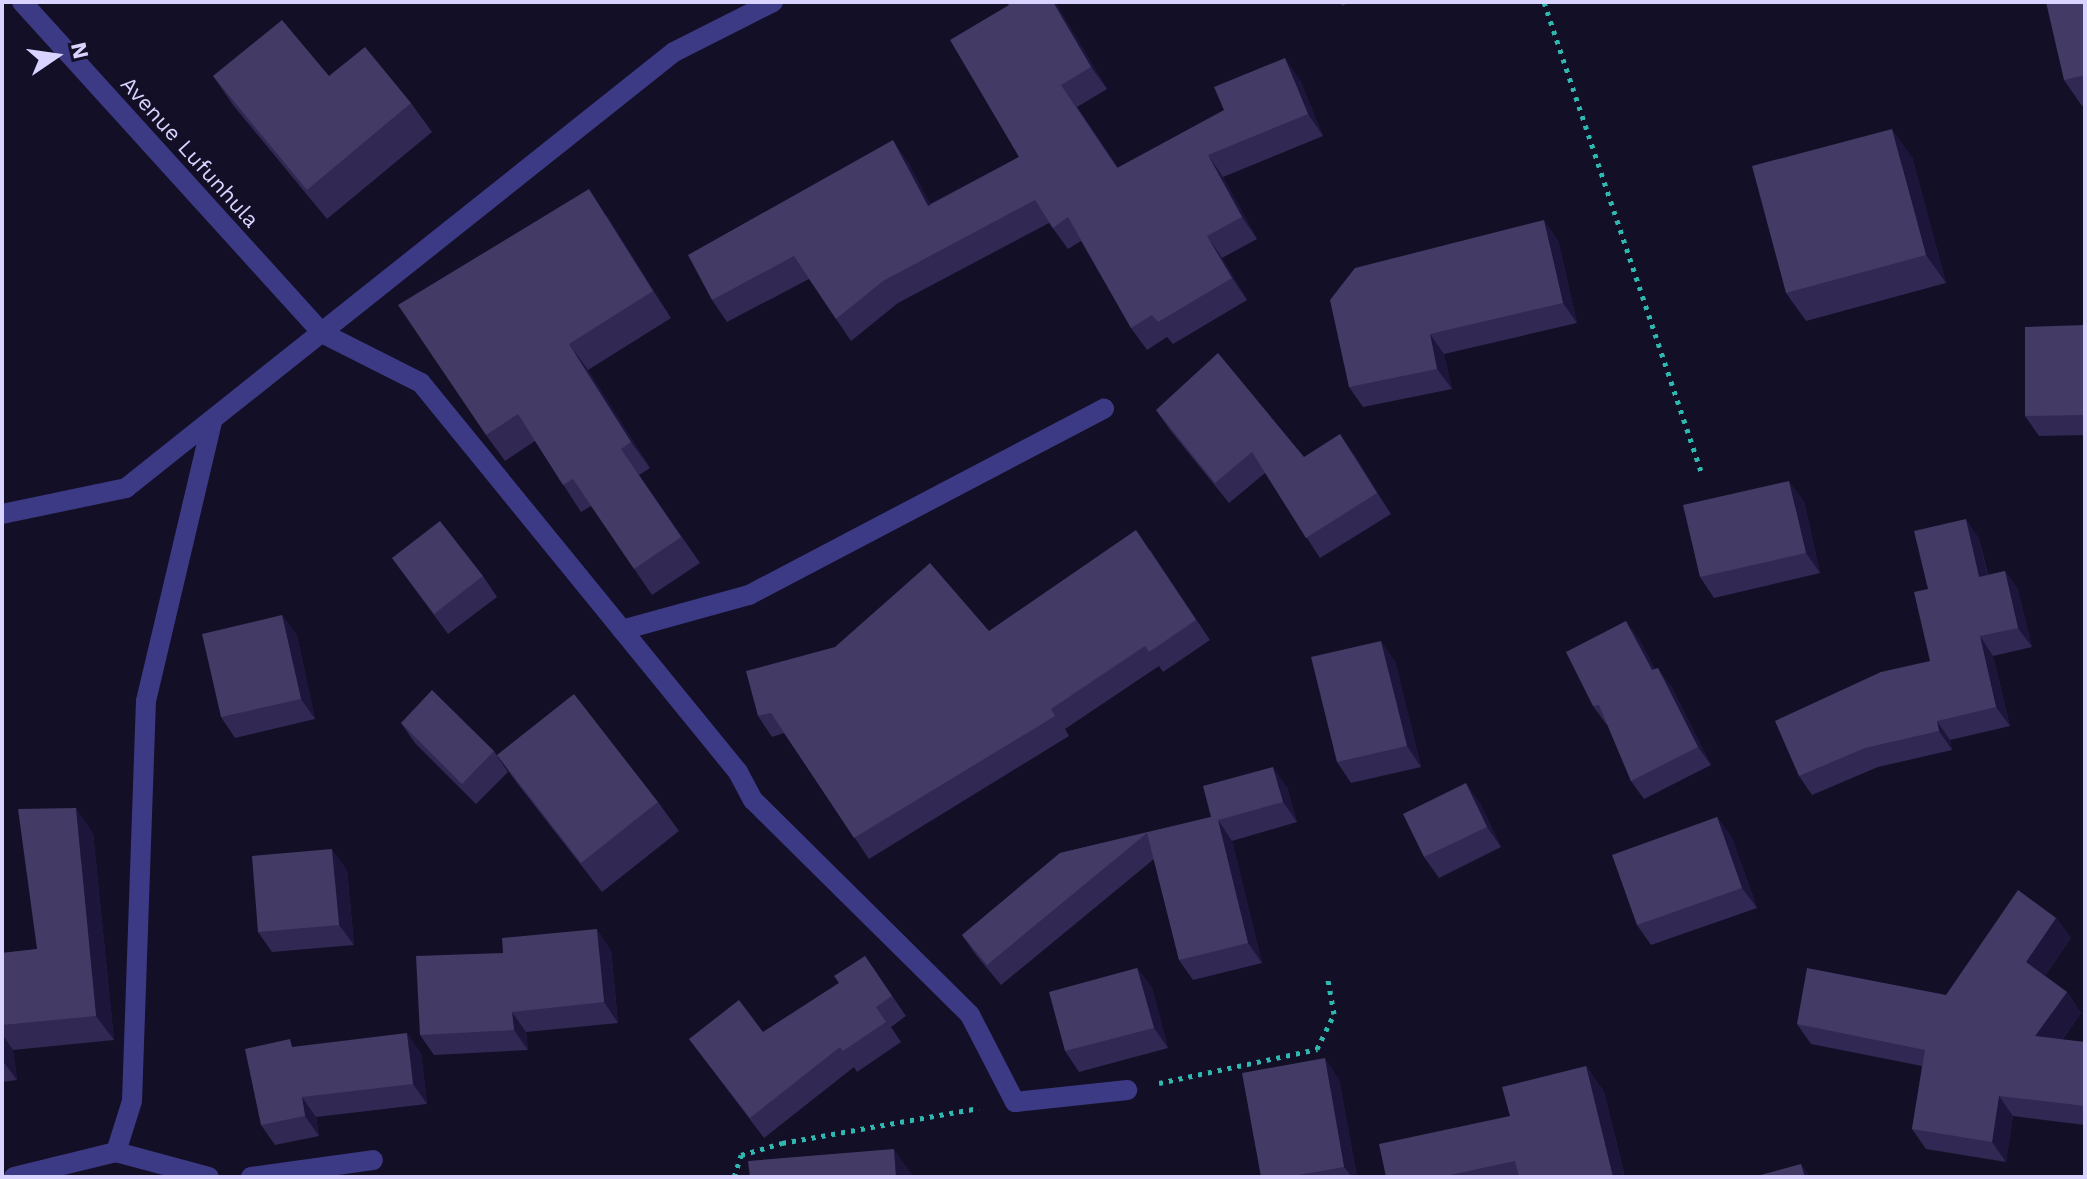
<!DOCTYPE html>
<html>
<head>
<meta charset="utf-8">
<style>
	body { margin:0 }
	#map { position:relative; width:2087px; height:1179px; overflow:hidden; background:#130f26; font-family:"Work Sans",sans-serif }
	div>[style] { position:absolute }
	.path>* { height:5px; margin-top:-2.5px; transform-origin:0; background:repeating-linear-gradient(90deg,#2fb8b0 0 4px,transparent 0 10px) }
	.street>* { height:20px; margin:-10px; padding:0 10px; transform-origin:10px; border-radius:10px; background:#3d3a85 }
	.wall>* { inset:0; background:#312854 }
	.shaded-wall>* { inset:0; background:#1d163a }
	.building>* { inset:0; background:#433a66 }
	span { translate:-50% -50%; white-space:nowrap; text-align:center; line-height:1.15; -webkit-text-stroke:6px #130f26; paint-order:stroke }
	.street-label { font-size:22px; color:#d9d4ff }
	.frame { position:absolute; inset:0; border:4px solid #d9d4ff; pointer-events:none }
	.north { position:absolute; left:16px; top:16px; width:80px; height:80px; -webkit-text-stroke:6px #130f26; paint-order:stroke; rotate:77deg; font-size:22px; font-weight:700; line-height:32px; text-align:center; color:#d9d4ff }
	.north::after { content:''; display:block; margin:auto; width:28px; height:36px; background:#d9d4ff; clip-path:polygon(50% 0,100% 100%,50% 72%,0 100%) }
</style>
</head>
<body>
<div id="map">
	<div class="path">
		<i style="left:1544px;top:2px;width:496px;rotate:71.5deg"></i>
		<i style="left:1159px;top:1083px;width:162px;rotate:-12.1deg"></i>
		<i style="left:1317px;top:1049px;width:39px;rotate:-64deg"></i>
		<i style="left:1334px;top:1014px;width:35px;rotate:-100deg"></i>
		<i style="left:734px;top:1177px;width:23px;rotate:-72deg"></i>
		<i style="left:741px;top:1155px;width:43px;rotate:-16.3deg"></i>
		<i style="left:782px;top:1143px;width:200px;rotate:-10.1deg"></i>
	</div>
	<div class="street">
		<i style="left:22px;top:2px;width:447px;rotate:47.8deg"></i>
		<i style="left:322px;top:333px;width:111px;rotate:26.8deg"></i>
		<i style="left:421px;top:383px;width:502px;rotate:50.82deg"></i>
		<i style="left:738px;top:772px;width:32px;rotate:62deg"></i>
		<i style="left:753px;top:800px;width:305px;rotate:44.7deg"></i>
		<i style="left:970px;top:1015px;width:98px;rotate:62.7deg"></i>
		<i style="left:1015px;top:1102px;width:113px;rotate:-6.1deg"></i>
		<i style="left:2px;top:514px;width:127px;rotate:-11.8deg"></i>
		<i style="left:126px;top:488px;width:700px;rotate:-38.51deg"></i>
		<i style="left:674px;top:52px;width:111px;rotate:-26.8deg"></i>
		<i style="left:622px;top:630px;width:132px;rotate:-15.4deg"></i>
		<i style="left:749px;top:595px;width:401px;rotate:-27.7deg"></i>
		<i style="left:116px;top:1152px;width:96px;rotate:15deg"></i>
		<i style="left:14px;top:1177px;width:105px;rotate:-13.8deg"></i>
		<i style="left:116px;top:1152px;width:53px;rotate:-72.6deg"></i>
		<i style="left:132px;top:1101px;width:400px;rotate:-88deg"></i>
		<i style="left:146px;top:701px;width:287px;rotate:-76.7deg"></i>
		<i style="left:251px;top:1177px;width:123px;rotate:-7.9deg"></i>
	</div>
	<div class="wall">
		<i style="clip-path:polygon(1007px 2px,1055px 2px,1107px 89px,1077px 107px,1118px 168px,1300px 80px,1323px 136px,1223px 177px,1257px 239px,1222px 258px,1247px 300px,1173px 344px,1167px 337px,1147px 350px,1131px 328px,1081px 241px,1068px 249px,1049px 223px,898px 303px,851px 341px,809px 279px,727px 322px,712px 300px,908px 162px,930px 204px,1019px 157px,1009px 5px)"></i>
		<i style="clip-path:polygon(1340px 2px,1351px 2px,1342px 6px)"></i>
		<i style="clip-path:polygon(2085px 2px,2085px 105px,2082px 106px,2064px 80px)"></i>
		<i style="clip-path:polygon(213px 76px,411px 103px,432px 132px,327px 219px,233px 105px)"></i>
		<i style="clip-path:polygon(1912px 157px,1946px 283px,1806px 321px,1786px 293px)"></i>
		<i style="clip-path:polygon(607px 216px,671px 318px,588px 370px,650px 468px,639px 475px,700px 563px,652px 595px,591px 506px,581px 512px,535px 441px,505px 461px,486px 435px)"></i>
		<i style="clip-path:polygon(1558px 240px,1577px 323px,1444px 354px,1452px 389px,1363px 407px,1349px 387px)"></i>
		<i style="clip-path:polygon(2085px 325px,2085px 435px,2039px 436px,2025px 416px)"></i>
		<i style="clip-path:polygon(1156px 410px,1304px 457px,1354px 454px,1391px 514px,1320px 558px,1265px 473px,1229px 503px,1170px 430px)"></i>
		<i style="clip-path:polygon(1804px 501px,1820px 573px,1714px 598px,1700px 577px)"></i>
		<i style="clip-path:polygon(1979px 538px,1988px 575px,2005px 571px,2018px 590px,2032px 647px,1993px 656px,2010px 726px,1950px 740px,1952px 750px,1878px 767px,1812px 795px,1799px 776px,1930px 661px,1928px 589px)"></i>
		<i style="clip-path:polygon(1150px 550px,1210px 640px,1163px 672px,1159px 666px,1065px 729px,1069px 736px,869px 859px,784px 733px,772px 737px,758px 716px,989px 631px)"></i>
		<i style="clip-path:polygon(392px 558px,483px 576px,497px 597px,448px 634px)"></i>
		<i style="clip-path:polygon(282px 615px,297px 636px,315px 719px,235px 738px,221px 717px)"></i>
		<i style="clip-path:polygon(1639px 639px,1655px 669px,1671px 686px,1711px 765px,1644px 799px,1631px 781px,1607px 724px,1606px 724px,1593px 706px)"></i>
		<i style="clip-path:polygon(1395px 661px,1421px 767px,1351px 783px,1337px 762px)"></i>
		<i style="clip-path:polygon(401px 723px,494px 751px,508px 772px,476px 804px,415px 743px)"></i>
		<i style="clip-path:polygon(497px 755px,658px 802px,679px 831px,602px 892px,517px 783px)"></i>
		<i style="clip-path:polygon(1287px 787px,1297px 822px,1232px 841px,1262px 963px,1193px 980px,1179px 960px,1154px 859px,1001px 985px,976px 955px,962px 935px,1060px 853px,1211px 817px)"></i>
		<i style="clip-path:polygon(1480px 803px,1501px 847px,1439px 878px,1424px 857px)"></i>
		<i style="clip-path:polygon(1717px 817px,1732px 838px,1757px 908px,1651px 945px,1637px 925px)"></i>
		<i style="clip-path:polygon(93px 833px,114px 1040px,13px 1050px,17px 1080px,2px 1082px,2px 953px,37px 949px)"></i>
		<i style="clip-path:polygon(347px 870px,354px 945px,272px 952px,258px 932px)"></i>
		<i style="clip-path:polygon(2056px 918px,2071px 938px,2045px 976px,2067px 992px,2081px 1013px,2062px 1040px,2085px 1042px,2085px 1125px,2013px 1116px,2006px 1162px,1926px 1149px,1912px 1129px,1922px 1066px,1811px 1044px,1797px 1024px,1946px 995px)"></i>
		<i style="clip-path:polygon(611px 950px,618px 1023px,526px 1032px,528px 1050px,434px 1055px,420px 1035px)"></i>
		<i style="clip-path:polygon(865px 956px,906px 1016px,891px 1027px,901px 1042px,857px 1072px,854px 1067px,764px 1138px,689px 1039px,763px 1032px,839px 983px)"></i>
		<i style="clip-path:polygon(1137px 968px,1152px 988px,1168px 1048px,1079px 1072px,1065px 1051px)"></i>
		<i style="clip-path:polygon(295px 1047px,421px 1053px,427px 1104px,316px 1117px,319px 1136px,275px 1145px,261px 1125px)"></i>
		<i style="clip-path:polygon(1586px 1066px,1604px 1092px,1625px 1177px,1386px 1177px,1510px 1116px)"></i>
		<i style="clip-path:polygon(1339px 1079px,1357px 1177px,1261px 1177px)"></i>
	</div>
	<div class="shaded-wall">
		<i style="clip-path:polygon(1053px 2px,1055px 2px,1107px 89px,1091px 67px)"></i>
		<i style="clip-path:polygon(1285px 58px,1300px 80px,1323px 136px,1308px 114px)"></i>
		<i style="clip-path:polygon(1892px 129px,1912px 157px,1946px 283px,1926px 255px)"></i>
		<i style="clip-path:polygon(893px 140px,908px 162px,943px 227px,928px 206px)"></i>
		<i style="clip-path:polygon(1208px 155px,1223px 177px,1257px 239px,1242px 217px)"></i>
		<i style="clip-path:polygon(589px 189px,607px 216px,671px 318px,653px 291px)"></i>
		<i style="clip-path:polygon(1544px 220px,1558px 240px,1577px 323px,1563px 303px)"></i>
		<i style="clip-path:polygon(1207px 236px,1222px 258px,1247px 300px,1232px 278px)"></i>
		<i style="clip-path:polygon(1430px 334px,1444px 354px,1452px 389px,1437px 369px)"></i>
		<i style="clip-path:polygon(569px 344px,588px 370px,650px 468px,631px 442px)"></i>
		<i style="clip-path:polygon(1340px 434px,1354px 454px,1391px 514px,1377px 493px)"></i>
		<i style="clip-path:polygon(1789px 481px,1804px 501px,1820px 573px,1806px 553px)"></i>
		<i style="clip-path:polygon(1966px 519px,1979px 538px,1992px 596px,1979px 577px)"></i>
		<i style="clip-path:polygon(2005px 571px,2018px 590px,2032px 647px,2018px 628px)"></i>
		<i style="clip-path:polygon(282px 615px,297px 636px,315px 719px,301px 699px)"></i>
		<i style="clip-path:polygon(1626px 621px,1639px 639px,1665px 688px,1652px 670px)"></i>
		<i style="clip-path:polygon(1980px 636px,1993px 656px,2010px 726px,1996px 707px)"></i>
		<i style="clip-path:polygon(1381px 641px,1395px 661px,1421px 767px,1407px 746px)"></i>
		<i style="clip-path:polygon(1658px 668px,1671px 686px,1711px 765px,1698px 747px)"></i>
		<i style="clip-path:polygon(1937px 721px,1950px 740px,1952px 750px,1939px 731px)"></i>
		<i style="clip-path:polygon(1273px 767px,1287px 787px,1297px 822px,1283px 802px)"></i>
		<i style="clip-path:polygon(1466px 783px,1480px 803px,1501px 847px,1487px 827px)"></i>
		<i style="clip-path:polygon(76px 808px,93px 833px,114px 1040px,96px 1016px)"></i>
		<i style="clip-path:polygon(1717px 817px,1732px 838px,1757px 908px,1742px 888px)"></i>
		<i style="clip-path:polygon(1218px 820px,1232px 841px,1262px 963px,1248px 943px)"></i>
		<i style="clip-path:polygon(332px 849px,347px 870px,354px 945px,339px 925px)"></i>
		<i style="clip-path:polygon(2056px 918px,2071px 938px,2041px 982px,2026px 962px)"></i>
		<i style="clip-path:polygon(597px 929px,611px 950px,618px 1023px,604px 1002px)"></i>
		<i style="clip-path:polygon(1137px 968px,1152px 988px,1168px 1048px,1154px 1028px)"></i>
		<i style="clip-path:polygon(2067px 992px,2081px 1013px,2049px 1057px,2035px 1036px)"></i>
		<i style="clip-path:polygon(512px 1012px,526px 1032px,528px 1050px,514px 1030px)"></i>
		<i style="clip-path:polygon(407px 1033px,421px 1053px,427px 1104px,413px 1084px)"></i>
		<i style="clip-path:polygon(2px 1034px,13px 1050px,17px 1080px,2px 1060px)"></i>
		<i style="clip-path:polygon(1325px 1058px,1339px 1079px,1357px 1177px,1352px 1177px,1344px 1167px)"></i>
		<i style="clip-path:polygon(1586px 1066px,1604px 1092px,1625px 1177px,1613px 1177px)"></i>
		<i style="clip-path:polygon(1999px 1096px,2013px 1116px,2006px 1162px,1992px 1142px)"></i>
		<i style="clip-path:polygon(302px 1097px,316px 1117px,319px 1136px,305px 1116px)"></i>
		<i style="clip-path:polygon(894px 1149px,914px 1177px,896px 1177px)"></i>
		<i style="clip-path:polygon(1801px 1164px,1811px 1177px,1805px 1177px)"></i>
	</div>
	<div class="building">
		<i style="clip-path:polygon(1007px 2px,1053px 2px,1091px 67px,1061px 85px,1117px 168px,1224px 110px,1214px 87px,1285px 58px,1308px 114px,1208px 155px,1242px 217px,1207px 236px,1232px 278px,1158px 322px,1152px 315px,1131px 328px,1068px 217px,1053px 228px,1035px 200px,883px 281px,836px 319px,794px 256px,712px 300px,688px 255px,893px 140px,928px 206px,1019px 157px,950px 40px,1009px 5px)"></i>
		<i style="clip-path:polygon(2046px 2px,2085px 2px,2085px 75px,2064px 80px)"></i>
		<i style="clip-path:polygon(282px 20px,329px 76px,365px 47px,411px 103px,307px 190px,213px 76px)"></i>
		<i style="clip-path:polygon(1892px 129px,1926px 255px,1786px 293px,1752px 166px)"></i>
		<i style="clip-path:polygon(589px 189px,653px 291px,569px 344px,631px 442px,621px 449px,681px 537px,634px 569px,573px 479px,563px 485px,518px 414px,486px 435px,398px 305px)"></i>
		<i style="clip-path:polygon(1544px 220px,1563px 303px,1430px 334px,1437px 369px,1349px 387px,1330px 300px,1355px 268px)"></i>
		<i style="clip-path:polygon(2085px 325px,2085px 415px,2025px 416px,2025px 327px)"></i>
		<i style="clip-path:polygon(1218px 353px,1304px 457px,1340px 434px,1377px 493px,1306px 538px,1252px 452px,1215px 483px,1156px 410px)"></i>
		<i style="clip-path:polygon(1789px 481px,1806px 553px,1700px 577px,1683px 505px)"></i>
		<i style="clip-path:polygon(1966px 519px,1979px 577px,2005px 571px,2018px 628px,1980px 636px,1996px 707px,1937px 721px,1939px 731px,1865px 748px,1799px 776px,1775px 721px,1881px 672px,1930px 661px,1914px 592px,1928px 589px,1914px 531px)"></i>
		<i style="clip-path:polygon(440px 521px,483px 576px,434px 614px,392px 558px)"></i>
		<i style="clip-path:polygon(1136px 530px,1196px 620px,1149px 652px,1145px 646px,1051px 709px,1055px 716px,854px 838px,771px 713px,758px 716px,746px 671px,835px 647px,930px 563px,989px 631px)"></i>
		<i style="clip-path:polygon(282px 615px,301px 699px,221px 717px,202px 634px)"></i>
		<i style="clip-path:polygon(1626px 621px,1652px 670px,1658px 668px,1698px 747px,1631px 781px,1599px 705px,1593px 706px,1566px 652px)"></i>
		<i style="clip-path:polygon(1381px 641px,1407px 746px,1337px 762px,1311px 657px)"></i>
		<i style="clip-path:polygon(432px 690px,494px 751px,462px 784px,401px 723px)"></i>
		<i style="clip-path:polygon(574px 694px,658px 802px,581px 863px,497px 755px)"></i>
		<i style="clip-path:polygon(1273px 767px,1283px 802px,1218px 820px,1248px 943px,1179px 960px,1147px 833px,987px 965px,962px 935px,1060px 853px,1211px 817px,1203px 786px)"></i>
		<i style="clip-path:polygon(1466px 783px,1487px 827px,1424px 857px,1403px 814px)"></i>
		<i style="clip-path:polygon(76px 808px,96px 1016px,2px 1025px,2px 953px,37px 949px,18px 809px)"></i>
		<i style="clip-path:polygon(1717px 817px,1742px 888px,1637px 925px,1612px 855px)"></i>
		<i style="clip-path:polygon(332px 849px,339px 925px,258px 932px,252px 856px)"></i>
		<i style="clip-path:polygon(2018px 890px,2056px 918px,2026px 962px,2067px 992px,2035px 1036px,2085px 1042px,2085px 1106px,1999px 1096px,1992px 1142px,1912px 1129px,1925px 1050px,1797px 1024px,1807px 968px,1946px 995px)"></i>
		<i style="clip-path:polygon(597px 929px,604px 1002px,512px 1012px,514px 1030px,420px 1035px,416px 956px,503px 953px,502px 938px)"></i>
		<i style="clip-path:polygon(865px 956px,892px 996px,876px 1007px,886px 1022px,843px 1051px,840px 1047px,750px 1118px,689px 1039px,739px 1000px,763px 1032px,839px 983px,834px 976px)"></i>
		<i style="clip-path:polygon(1137px 968px,1154px 1028px,1065px 1051px,1049px 992px)"></i>
		<i style="clip-path:polygon(407px 1033px,413px 1084px,302px 1097px,305px 1116px,261px 1125px,245px 1049px,290px 1039px,292px 1047px)"></i>
		<i style="clip-path:polygon(1325px 1058px,1344px 1167px,1287px 1177px,1261px 1177px,1242px 1073px)"></i>
		<i style="clip-path:polygon(1586px 1066px,1613px 1177px,1519px 1177px,1515px 1161px,1441px 1177px,1386px 1177px,1379px 1144px,1510px 1116px,1502px 1087px)"></i>
		<i style="clip-path:polygon(894px 1149px,896px 1177px,750px 1177px,748px 1161px)"></i>
		<i style="clip-path:polygon(1801px 1164px,1805px 1177px,1753px 1177px)"></i>
	</div>
	<div class="street-label">
		<span style="left:190px;top:152px;rotate:48deg">Avenue Lufunhula</span>
	</div>
	<div class="frame"></div>
	<div class="north">N</div>
</div>
</body>
</html>
